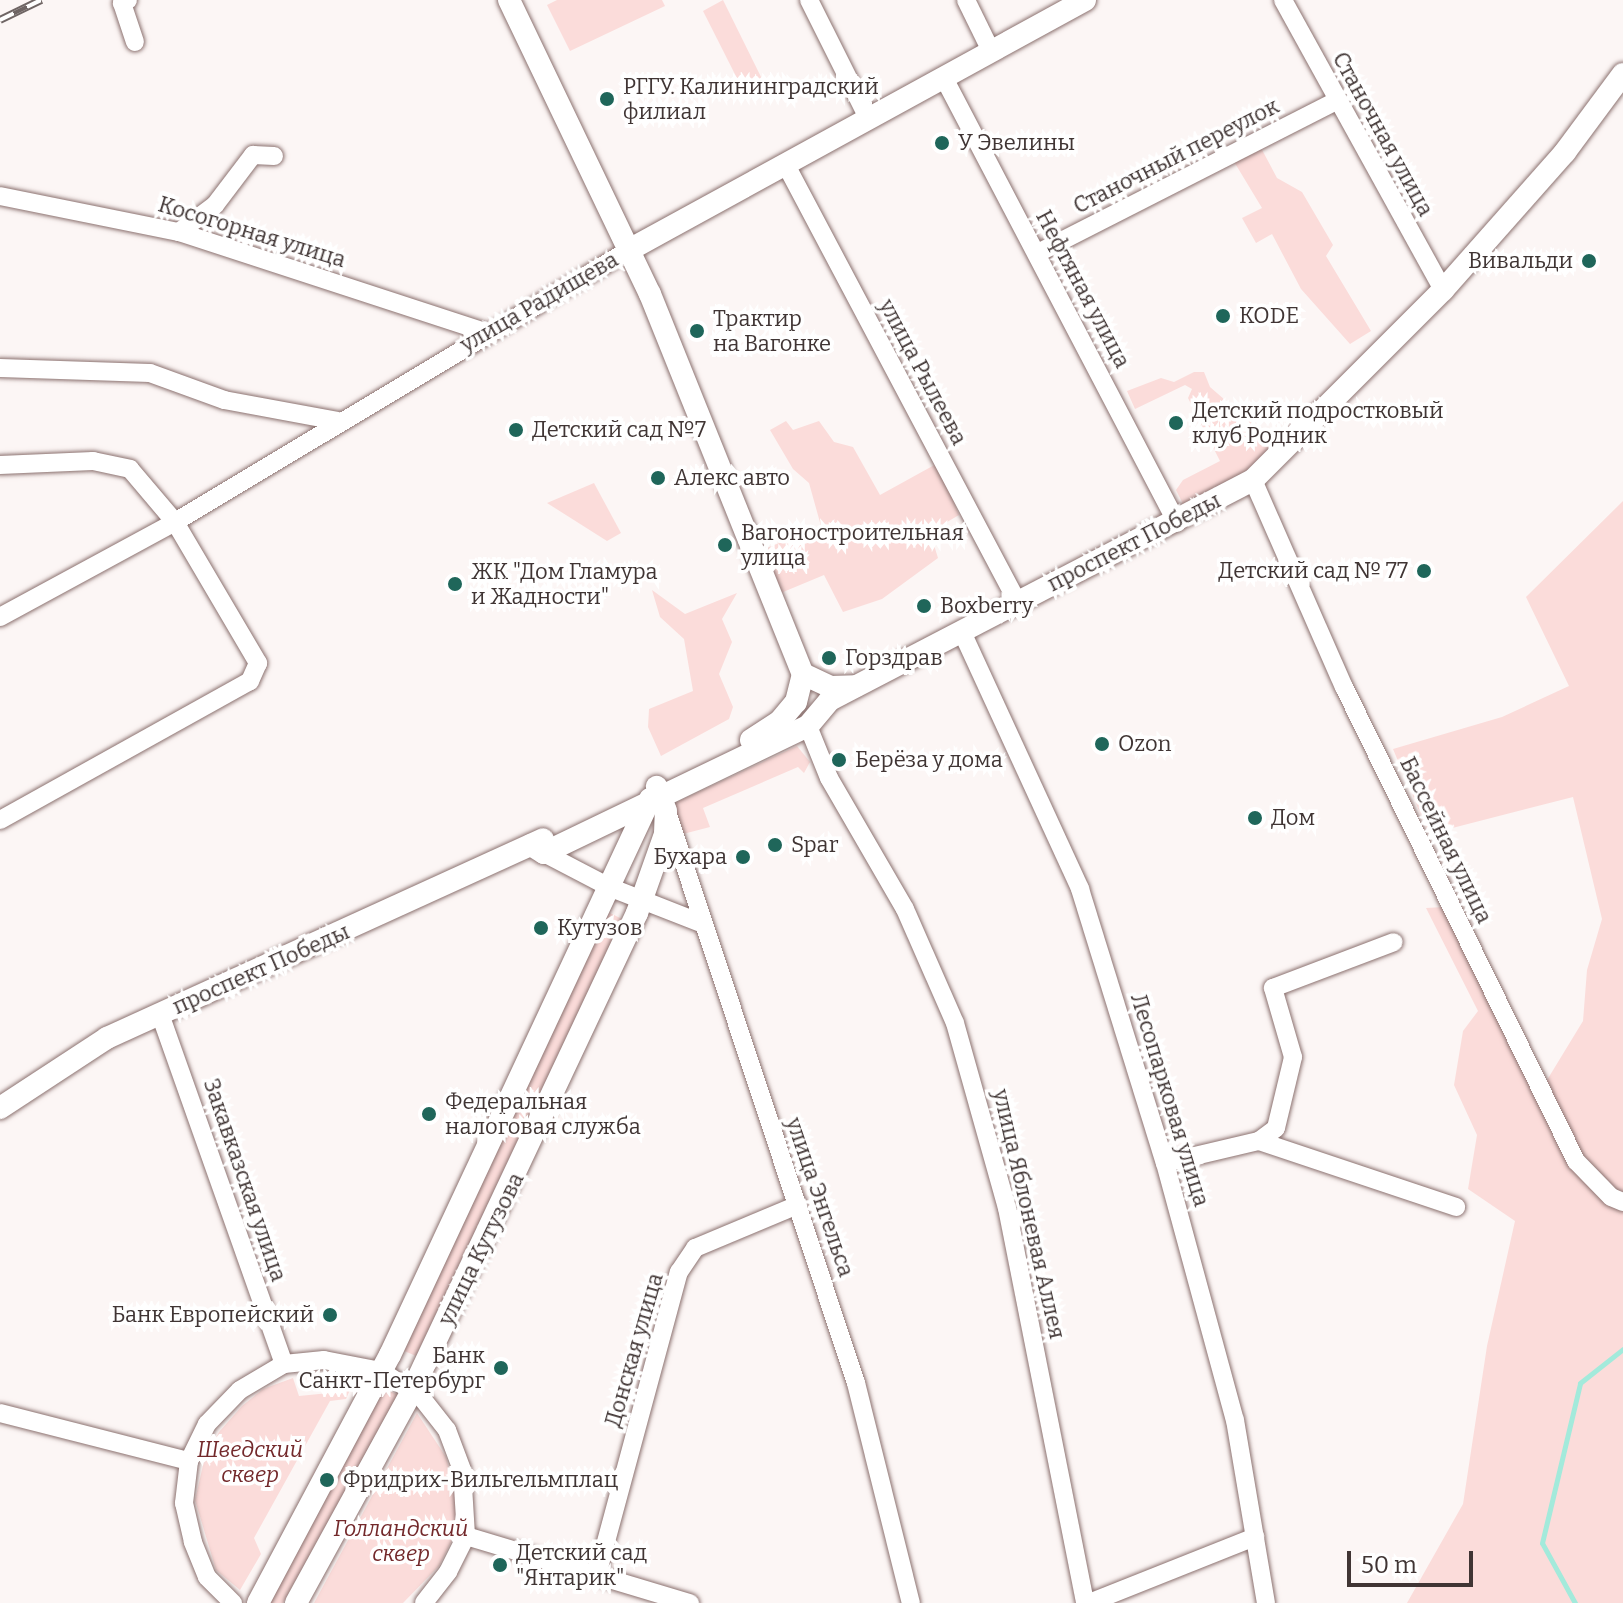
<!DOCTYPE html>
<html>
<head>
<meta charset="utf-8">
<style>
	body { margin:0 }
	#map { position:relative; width:1623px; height:1603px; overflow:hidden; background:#fcf6f5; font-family:Bitter,serif }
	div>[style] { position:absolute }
	.green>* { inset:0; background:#fbdcda }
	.stream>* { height:5px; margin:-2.5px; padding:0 2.5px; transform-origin:2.5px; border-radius:2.5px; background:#a3eadb }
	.roads { filter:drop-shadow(0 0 2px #8b716f) drop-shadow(0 0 2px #8b716f) }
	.minor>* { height:18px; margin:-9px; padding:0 9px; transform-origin:9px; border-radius:9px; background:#fff }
	.major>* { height:22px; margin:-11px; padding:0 11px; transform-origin:11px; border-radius:11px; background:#fff }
	.rail>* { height:8px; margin-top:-4px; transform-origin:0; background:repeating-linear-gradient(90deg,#fff 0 15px,#6f6564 0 30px); box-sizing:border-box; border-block:2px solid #6f6564 }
	.dots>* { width:22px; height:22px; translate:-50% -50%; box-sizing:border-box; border:4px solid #fff; border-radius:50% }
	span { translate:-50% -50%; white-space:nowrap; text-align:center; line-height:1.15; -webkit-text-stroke:7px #fff; paint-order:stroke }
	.poi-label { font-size:22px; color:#403534 }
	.left { translate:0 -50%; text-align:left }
	.right { translate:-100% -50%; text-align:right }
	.street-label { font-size:22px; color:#403534 }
	.park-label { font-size:22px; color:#73292b; font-style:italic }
	.scale { position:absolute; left:1347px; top:1551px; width:126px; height:36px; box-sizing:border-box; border:4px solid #403534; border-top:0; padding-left:10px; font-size:24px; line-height:28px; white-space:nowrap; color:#403534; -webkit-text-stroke:6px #fff; paint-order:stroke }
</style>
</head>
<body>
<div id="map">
	<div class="green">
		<i style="clip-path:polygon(557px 0,662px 0,665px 6px,570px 51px,547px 5px)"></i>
		<i style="clip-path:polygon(723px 0,767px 89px,748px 100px,703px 11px)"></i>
		<i style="clip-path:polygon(1260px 146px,1277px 178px,1302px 192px,1333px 245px,1326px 256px,1371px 331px,1350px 344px,1301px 289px,1272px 234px,1256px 243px,1242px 218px,1262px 208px,1233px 160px)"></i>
		<i style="clip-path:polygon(1194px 372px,1204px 372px,1210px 387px,1278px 446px,1245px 478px,1186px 510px,1176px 490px,1183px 480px,1220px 461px,1188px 398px,1192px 389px,1185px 385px,1135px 409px,1127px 391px,1161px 378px,1174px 382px)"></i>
		<i style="clip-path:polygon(786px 421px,793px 430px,819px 421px,834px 442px,853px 447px,880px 495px,938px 463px,959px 515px,930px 532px,938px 558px,882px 599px,843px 612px,824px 575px,776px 595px,757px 552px,821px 526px,809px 483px,793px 469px,770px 430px)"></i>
		<i style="clip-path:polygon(594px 483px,621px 533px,607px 541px,547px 503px)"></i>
		<i style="clip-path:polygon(1623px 501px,1623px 1603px,1407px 1603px,1463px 1504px,1487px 1346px,1515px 1221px,1468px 1189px,1477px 1135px,1454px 1085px,1463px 1031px,1478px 1011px,1426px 908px,1443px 907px,1544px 1085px,1583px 1021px,1587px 970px,1602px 919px,1573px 797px,1429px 834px,1393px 749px,1502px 717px,1569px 686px,1526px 597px)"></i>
		<i style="clip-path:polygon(652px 590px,685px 614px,737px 593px,722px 619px,732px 642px,719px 674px,733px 707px,729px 719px,661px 756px,648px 727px,649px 709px,693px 691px,684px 639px,660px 617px)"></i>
		<i style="clip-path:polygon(797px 746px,810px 762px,804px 773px,798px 767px,703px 808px,710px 827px,683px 834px,672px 807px,679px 801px)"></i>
		<i style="clip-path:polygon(608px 912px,622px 919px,416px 1356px,402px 1350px)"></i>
		<i style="clip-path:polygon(293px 1378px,299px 1396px,339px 1392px,345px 1382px,352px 1385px,346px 1399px,330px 1401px,254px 1538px,261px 1554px,240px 1590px,216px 1570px,195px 1500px,204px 1461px,219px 1432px,242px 1406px,263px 1389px)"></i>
		<i style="clip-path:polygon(384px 1388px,398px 1395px,283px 1603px,269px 1603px)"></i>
		<i style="clip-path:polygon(417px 1413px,446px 1457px,456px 1495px,458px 1528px,439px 1566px,403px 1603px,314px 1603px)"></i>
	</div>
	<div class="stream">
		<i style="left:1575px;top:1603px;width:68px;rotate:-118.8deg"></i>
		<i style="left:1542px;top:1543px;width:164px;rotate:-76.6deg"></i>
		<i style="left:1580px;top:1383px;width:55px;rotate:-38.3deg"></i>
	</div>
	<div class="roads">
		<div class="minor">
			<i style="left:128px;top:0;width:7px;rotate:153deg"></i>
			<i style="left:122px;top:3px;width:41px;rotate:71.6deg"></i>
			<i style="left:809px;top:0;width:134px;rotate:63.4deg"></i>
			<i style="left:966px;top:0;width:57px;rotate:63.9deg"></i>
			<i style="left:1283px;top:0;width:331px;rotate:61.1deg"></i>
			<i style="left:944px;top:78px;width:502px;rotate:62.36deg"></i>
			<i style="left:786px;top:165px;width:494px;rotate:62.1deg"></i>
			<i style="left:0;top:196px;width:183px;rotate:11.4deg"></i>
			<i style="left:179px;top:232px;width:322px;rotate:18.1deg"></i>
			<i style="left:179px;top:232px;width:45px;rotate:-36.9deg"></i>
			<i style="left:215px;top:205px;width:63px;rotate:-52.8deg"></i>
			<i style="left:253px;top:155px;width:21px;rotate:3deg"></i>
			<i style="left:1038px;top:253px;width:335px;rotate:-27deg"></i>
			<i style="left:0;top:368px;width:150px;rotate:1.9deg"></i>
			<i style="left:150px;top:373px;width:79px;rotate:20deg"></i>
			<i style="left:224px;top:400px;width:115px;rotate:10.5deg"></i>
			<i style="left:0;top:465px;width:93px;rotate:-2.5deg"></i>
			<i style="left:93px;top:461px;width:38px;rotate:12deg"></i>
			<i style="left:130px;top:469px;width:70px;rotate:49.7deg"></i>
			<i style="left:175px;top:522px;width:164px;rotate:59.5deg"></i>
			<i style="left:258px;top:663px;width:20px;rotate:114deg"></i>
			<i style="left:250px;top:681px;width:286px;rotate:150.9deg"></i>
			<i style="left:1253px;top:480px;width:226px;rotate:66.3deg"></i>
			<i style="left:1344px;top:687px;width:528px;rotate:63.92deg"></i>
			<i style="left:1576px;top:1161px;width:50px;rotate:45.8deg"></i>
			<i style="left:1611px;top:1197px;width:13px;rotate:23deg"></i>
			<i style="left:0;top:617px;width:199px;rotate:-28.5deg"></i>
			<i style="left:175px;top:522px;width:529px;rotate:-30.93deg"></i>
			<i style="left:962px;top:632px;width:283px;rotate:65.3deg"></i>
			<i style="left:1080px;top:889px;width:287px;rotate:72.8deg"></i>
			<i style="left:1165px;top:1163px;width:266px;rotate:74.8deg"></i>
			<i style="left:1235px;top:1420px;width:186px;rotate:80.4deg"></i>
			<i style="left:808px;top:726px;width:56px;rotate:68deg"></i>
			<i style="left:829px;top:778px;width:151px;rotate:59.9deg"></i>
			<i style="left:905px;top:909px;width:124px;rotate:66.3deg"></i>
			<i style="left:955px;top:1023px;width:192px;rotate:74.3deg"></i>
			<i style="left:1007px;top:1208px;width:403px;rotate:78.8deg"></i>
			<i style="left:668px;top:815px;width:598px;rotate:71.69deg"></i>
			<i style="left:856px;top:1383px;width:227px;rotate:76deg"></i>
			<i style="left:544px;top:853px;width:73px;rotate:27.6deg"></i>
			<i style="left:609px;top:887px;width:99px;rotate:21.4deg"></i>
			<i style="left:160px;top:1014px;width:371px;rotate:70.5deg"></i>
			<i style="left:1259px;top:1141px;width:21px;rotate:-37deg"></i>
			<i style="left:1276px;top:1128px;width:73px;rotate:-76.5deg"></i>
			<i style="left:1293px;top:1057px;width:72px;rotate:-106.2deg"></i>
			<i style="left:1273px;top:988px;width:129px;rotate:-20.8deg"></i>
			<i style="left:1165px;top:1163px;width:97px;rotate:-13.2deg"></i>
			<i style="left:1259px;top:1141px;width:208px;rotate:18.5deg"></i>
			<i style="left:0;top:1413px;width:195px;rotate:14.3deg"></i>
			<i style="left:466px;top:1536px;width:234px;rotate:16.7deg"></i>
			<i style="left:597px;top:1575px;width:314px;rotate:-74.9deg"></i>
			<i style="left:679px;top:1272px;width:29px;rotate:-56deg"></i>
			<i style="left:695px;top:1248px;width:112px;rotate:-22.7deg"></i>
			<i style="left:233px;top:1603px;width:37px;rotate:-135deg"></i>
			<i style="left:207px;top:1577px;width:38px;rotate:-112deg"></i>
			<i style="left:193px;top:1542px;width:40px;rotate:-103deg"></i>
			<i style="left:184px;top:1503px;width:42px;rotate:-83.2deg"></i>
			<i style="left:189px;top:1461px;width:41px;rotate:-64.1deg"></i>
			<i style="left:207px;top:1424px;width:47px;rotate:-45.9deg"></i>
			<i style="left:240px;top:1390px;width:51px;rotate:-30.6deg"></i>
			<i style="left:284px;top:1364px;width:40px;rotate:-5.7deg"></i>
			<i style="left:324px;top:1360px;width:58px;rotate:10.9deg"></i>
			<i style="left:381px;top:1371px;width:48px;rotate:33deg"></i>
			<i style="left:421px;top:1397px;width:42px;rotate:51.8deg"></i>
			<i style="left:447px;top:1430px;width:43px;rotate:69.4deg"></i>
			<i style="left:462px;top:1470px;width:66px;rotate:86.5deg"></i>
			<i style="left:466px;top:1536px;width:40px;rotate:116.6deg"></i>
			<i style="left:448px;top:1572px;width:39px;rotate:128deg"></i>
			<i style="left:1089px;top:1603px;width:179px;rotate:-21.7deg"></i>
		</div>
		<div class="major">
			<i style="left:509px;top:0;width:326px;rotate:64.4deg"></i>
			<i style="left:650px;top:294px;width:410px;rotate:68.1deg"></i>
			<i style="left:803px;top:674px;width:31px;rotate:25deg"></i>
			<i style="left:831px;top:687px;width:24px;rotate:-2deg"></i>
			<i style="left:629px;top:250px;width:520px;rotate:-28.73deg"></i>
			<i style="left:751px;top:740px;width:33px;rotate:-33deg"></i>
			<i style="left:779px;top:722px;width:26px;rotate:-50deg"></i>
			<i style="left:796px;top:702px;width:29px;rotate:-76deg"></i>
			<i style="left:531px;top:845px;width:15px;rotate:32deg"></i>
			<i style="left:544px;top:853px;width:293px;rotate:-25.7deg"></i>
			<i style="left:808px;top:726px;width:34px;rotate:-50deg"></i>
			<i style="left:830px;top:700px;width:477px;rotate:-27.5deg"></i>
			<i style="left:1253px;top:480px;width:269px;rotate:-45deg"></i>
			<i style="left:1443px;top:290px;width:184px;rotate:-48.5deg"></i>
			<i style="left:1565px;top:152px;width:97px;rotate:-53.4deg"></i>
			<i style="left:0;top:1108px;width:128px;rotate:-33.2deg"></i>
			<i style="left:107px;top:1038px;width:479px;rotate:-24.5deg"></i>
			<i style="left:258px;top:1603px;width:281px;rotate:-62deg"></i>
			<i style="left:390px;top:1355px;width:614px;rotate:-64.94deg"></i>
			<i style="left:296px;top:1603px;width:242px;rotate:-61.3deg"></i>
			<i style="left:412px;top:1391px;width:528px;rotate:-64.79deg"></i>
			<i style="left:637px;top:913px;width:84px;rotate:-70.5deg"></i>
			<i style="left:665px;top:834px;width:23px;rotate:-88deg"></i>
			<i style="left:666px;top:811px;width:26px;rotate:-111deg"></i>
		</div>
	</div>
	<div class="rail">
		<i style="left:0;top:20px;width:46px;rotate:-26deg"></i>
	</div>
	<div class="dots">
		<i style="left:607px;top:99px;background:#1f665a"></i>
		<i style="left:942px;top:143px;background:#1f665a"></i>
		<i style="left:1589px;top:261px;background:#1f665a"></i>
		<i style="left:1223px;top:316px;background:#1f665a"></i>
		<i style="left:697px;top:331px;background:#1f665a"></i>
		<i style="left:1176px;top:423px;background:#1f665a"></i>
		<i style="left:516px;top:430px;background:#1f665a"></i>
		<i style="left:658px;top:478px;background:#1f665a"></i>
		<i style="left:725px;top:545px;background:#1f665a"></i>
		<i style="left:1424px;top:571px;background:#1f665a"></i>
		<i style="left:455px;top:584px;background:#1f665a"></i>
		<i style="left:924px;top:606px;background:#1f665a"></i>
		<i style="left:829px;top:658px;background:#1f665a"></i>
		<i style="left:1102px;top:744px;background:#1f665a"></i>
		<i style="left:839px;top:760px;background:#1f665a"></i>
		<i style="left:1255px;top:818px;background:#1f665a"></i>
		<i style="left:775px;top:845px;background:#1f665a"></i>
		<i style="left:743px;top:857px;background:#1f665a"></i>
		<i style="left:541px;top:928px;background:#1f665a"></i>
		<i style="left:429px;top:1114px;background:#1f665a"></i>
		<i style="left:330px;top:1315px;background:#1f665a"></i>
		<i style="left:501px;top:1368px;background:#1f665a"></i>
		<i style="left:327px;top:1480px;background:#1f665a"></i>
		<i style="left:500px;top:1565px;background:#1f665a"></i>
	</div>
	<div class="poi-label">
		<span class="left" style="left:623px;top:99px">РГГУ. Калининградский<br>филиал</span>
		<span class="left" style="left:958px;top:143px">У Эвелины</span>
		<span class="right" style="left:1573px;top:261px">Вивальди</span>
		<span class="left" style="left:1239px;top:316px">KODE</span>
		<span class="left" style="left:713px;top:331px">Трактир<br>на Вагонке</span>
		<span class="left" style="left:1192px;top:423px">Детский подростковый<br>клуб Родник</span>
		<span class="left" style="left:532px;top:430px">Детский сад №7</span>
		<span class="left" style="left:674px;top:478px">Алекс авто</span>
		<span class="left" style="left:741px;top:545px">Вагоностроительная<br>улица</span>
		<span class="left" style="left:471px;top:584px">ЖК "Дом Гламура<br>и Жадности"</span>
		<span class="right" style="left:1408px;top:571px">Детский сад № 77</span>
		<span class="left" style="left:940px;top:606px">Boxberry</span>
		<span class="left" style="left:845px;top:658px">Горздрав</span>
		<span class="left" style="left:1118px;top:744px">Ozon</span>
		<span class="left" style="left:855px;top:760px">Берёза у дома</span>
		<span class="left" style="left:1271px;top:818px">Дом</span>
		<span class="left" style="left:791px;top:845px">Spar</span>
		<span class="right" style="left:727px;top:857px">Бухара</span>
		<span class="left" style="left:557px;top:928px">Кутузов</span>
		<span class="left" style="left:445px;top:1114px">Федеральная<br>налоговая служба</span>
		<span class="right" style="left:314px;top:1315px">Банк Европейский</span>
		<span class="right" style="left:485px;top:1368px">Банк<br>Санкт-Петербург</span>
		<span class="left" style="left:343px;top:1480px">Фридрих-Вильгельмплац</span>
		<span class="left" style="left:516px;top:1565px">Детский сад<br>"Янтарик"</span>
	</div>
	<div class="street-label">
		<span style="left:1383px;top:134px;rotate:61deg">Станочная улица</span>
		<span style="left:1176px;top:156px;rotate:-27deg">Станочный переулок</span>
		<span style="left:252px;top:232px;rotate:17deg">Косогорная улица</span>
		<span style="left:1083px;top:289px;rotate:62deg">Нефтяная улица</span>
		<span style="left:539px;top:302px;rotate:-30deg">улица Радищева</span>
		<span style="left:923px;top:372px;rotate:62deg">улица Рылеева</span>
		<span style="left:1134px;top:542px;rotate:-27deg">проспект Победы</span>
		<span style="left:1446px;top:840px;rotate:64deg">Бассейная улица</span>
		<span style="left:261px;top:969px;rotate:-24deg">проспект Победы</span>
		<span style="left:1170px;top:1100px;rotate:73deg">Лесопарковая улица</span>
		<span style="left:245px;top:1180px;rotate:71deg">Закавказская улица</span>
		<span style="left:820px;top:1197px;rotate:71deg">улица Энгельса</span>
		<span style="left:1029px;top:1214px;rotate:77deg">улица Яблоневая Аллея</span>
		<span style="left:481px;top:1249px;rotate:-64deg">улица Кутузова</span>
		<span style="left:634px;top:1350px;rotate:-74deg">Донская улица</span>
	</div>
	<div class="park-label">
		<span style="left:250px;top:1462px">Шведский<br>сквер</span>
		<span style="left:401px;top:1541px">Голландский<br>сквер</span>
	</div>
	<div class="scale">50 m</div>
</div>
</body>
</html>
